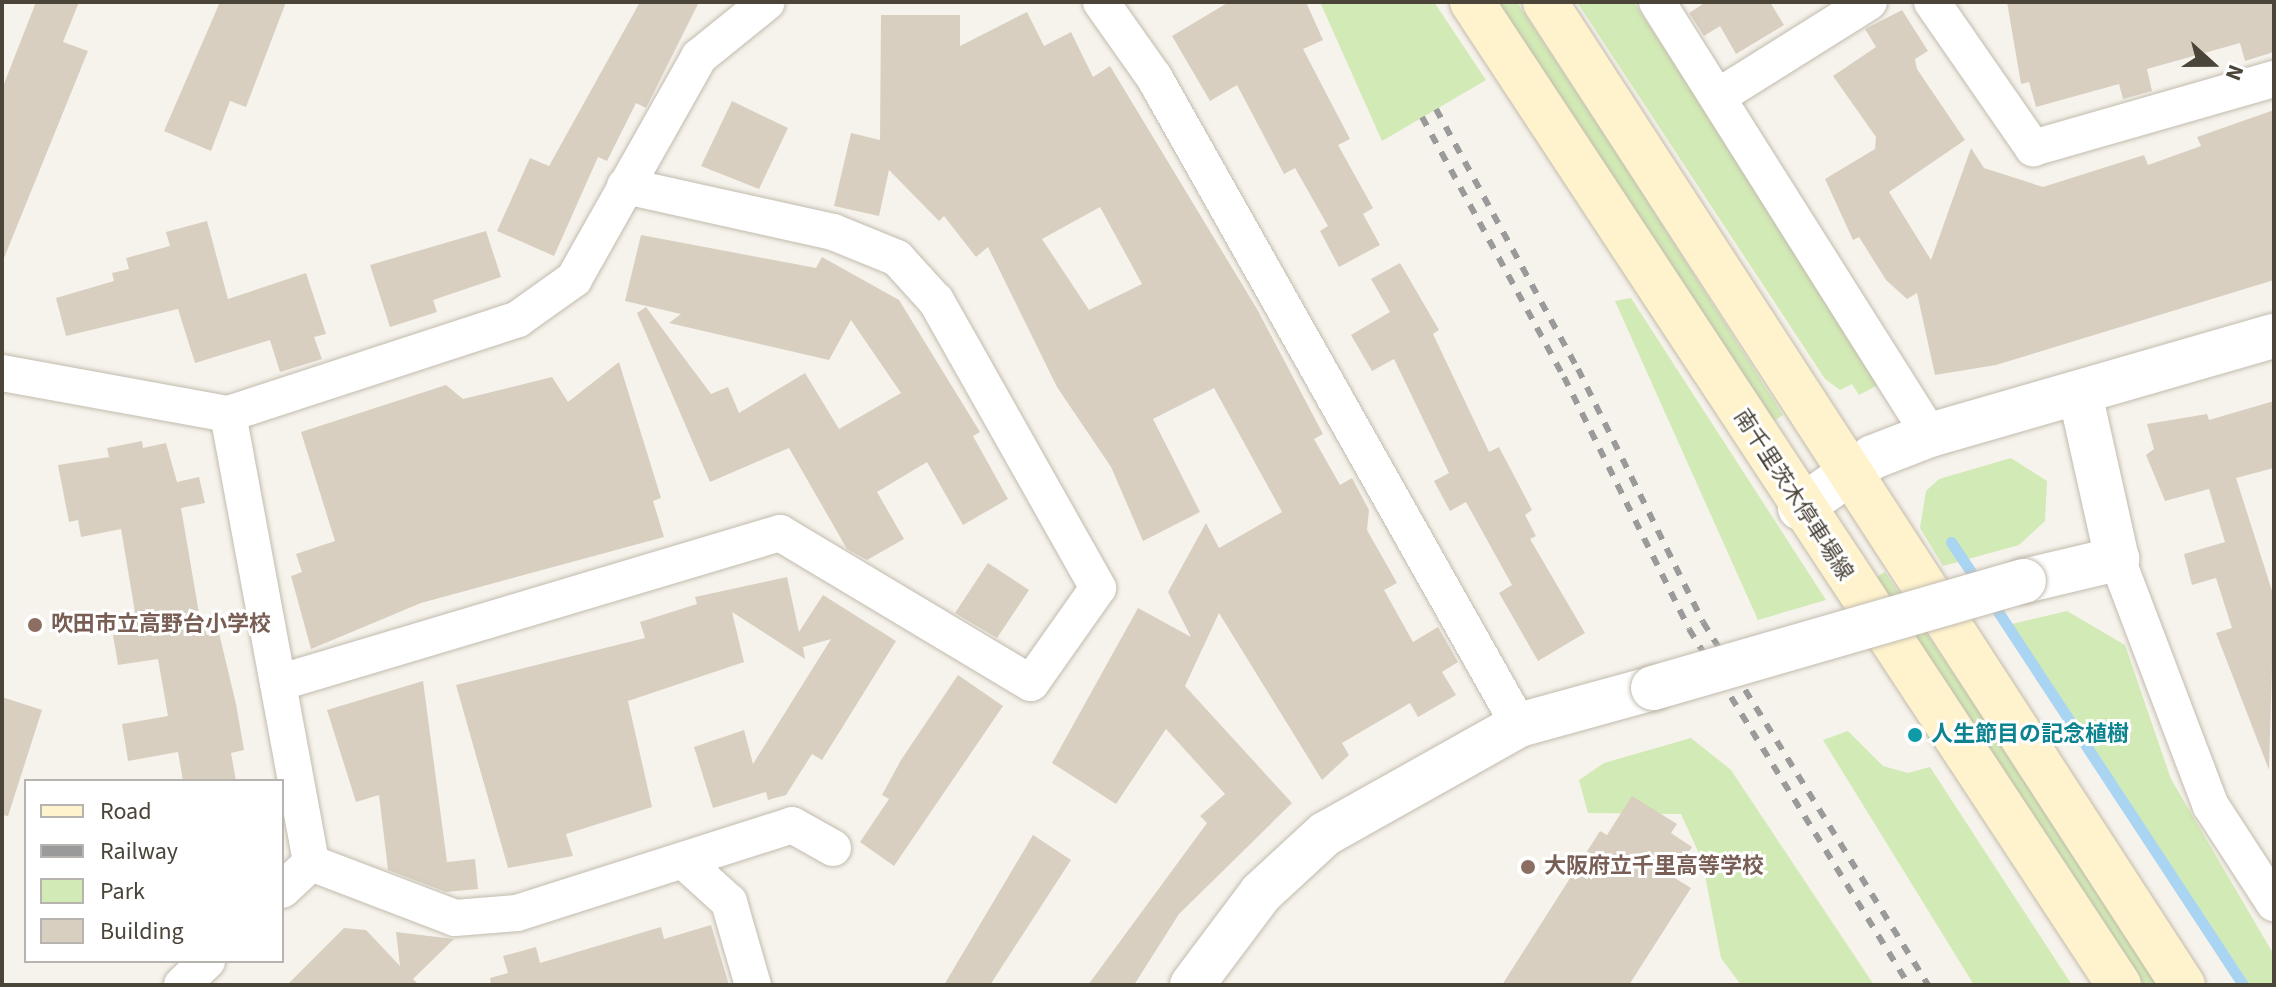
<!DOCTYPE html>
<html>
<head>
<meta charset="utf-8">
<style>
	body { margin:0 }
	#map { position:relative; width:2276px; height:987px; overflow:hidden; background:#f6f3ec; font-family:"Source Sans 3","Noto Sans JP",sans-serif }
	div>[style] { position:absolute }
	.green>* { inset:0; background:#d2eab5 }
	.stream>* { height:11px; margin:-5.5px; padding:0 5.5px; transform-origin:5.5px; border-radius:5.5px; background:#a9d4f2 }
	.building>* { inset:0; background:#d8cfc1 }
	.roads { filter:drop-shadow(0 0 2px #c2bbae) drop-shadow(0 0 2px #c2bbae) }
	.minor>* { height:36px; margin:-18px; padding:0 18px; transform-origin:18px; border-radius:18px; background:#fff }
	.tertiary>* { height:44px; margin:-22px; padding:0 22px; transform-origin:22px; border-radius:22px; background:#fff }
	.secondary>* { height:44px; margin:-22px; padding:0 22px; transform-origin:22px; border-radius:22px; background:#fff3cd }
	.rail>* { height:6px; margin-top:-3px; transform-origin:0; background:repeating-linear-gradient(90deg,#9a9a9a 0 10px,transparent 0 20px) }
	.bridges { filter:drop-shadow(0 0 2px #c2bbae) drop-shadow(0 0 2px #c2bbae) }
	.tertiary-bridge>* { height:44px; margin:-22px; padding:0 22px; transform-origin:22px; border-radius:22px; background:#fff }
	.dots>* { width:22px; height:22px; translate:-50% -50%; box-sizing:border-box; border:4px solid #fff; border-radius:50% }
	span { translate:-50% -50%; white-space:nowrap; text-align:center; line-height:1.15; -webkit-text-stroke:6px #fff; paint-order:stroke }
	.street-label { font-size:22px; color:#4b4439 }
	.education-label { font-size:22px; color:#785e54; font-weight:700 }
	.left { translate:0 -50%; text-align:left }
	.culture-label { font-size:22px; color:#0d838f; font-weight:700 }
	.frame { position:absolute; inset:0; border:4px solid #4b4439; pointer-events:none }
	.legend { position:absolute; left:24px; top:779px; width:260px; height:184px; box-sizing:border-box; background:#fff; border:2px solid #b7b4b0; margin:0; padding:10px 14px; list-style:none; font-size:24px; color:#4b4439 }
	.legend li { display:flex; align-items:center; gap:16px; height:40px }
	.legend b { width:40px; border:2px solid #b7b4b0 }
	.north { position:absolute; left:2172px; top:24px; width:80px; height:80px; -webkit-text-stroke:6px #fff; paint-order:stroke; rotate:111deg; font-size:22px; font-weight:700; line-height:32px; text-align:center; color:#4b4439 }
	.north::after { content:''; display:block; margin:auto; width:28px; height:36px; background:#4b4439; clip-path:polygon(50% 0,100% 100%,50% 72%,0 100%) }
</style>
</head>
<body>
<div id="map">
	<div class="green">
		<i style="clip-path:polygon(1320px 2px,1434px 2px,1486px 80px,1382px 141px)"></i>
		<i style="clip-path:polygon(1498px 2px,1517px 2px,1626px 168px,1783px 415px,1772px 422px)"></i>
		<i style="clip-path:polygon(1577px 2px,1634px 2px,1882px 383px,1859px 395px,1852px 384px,1840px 390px,1825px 379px)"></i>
		<i style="clip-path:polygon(1631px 298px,1826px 600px,1758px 620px,1615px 301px)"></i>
		<i style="clip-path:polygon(2011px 458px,2047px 481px,2045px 521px,2019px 545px,1943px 566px,1920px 528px,1926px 491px,1939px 479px)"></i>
		<i style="clip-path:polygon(1885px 572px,2091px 877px,2162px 985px,2144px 985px,1874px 578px)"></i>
		<i style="clip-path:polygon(2067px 611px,2125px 645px,2171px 779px,2274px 955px,2274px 985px,2250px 985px,2012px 624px)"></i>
		<i style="clip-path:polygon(1848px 731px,1883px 766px,1908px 773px,1930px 767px,2072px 985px,1974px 985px,1823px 740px)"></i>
		<i style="clip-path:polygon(1691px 738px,1731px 770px,1874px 985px,1741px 985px,1721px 958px,1702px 860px,1681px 814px,1588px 813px,1579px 780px,1604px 763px)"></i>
	</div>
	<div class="stream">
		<i style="left:1951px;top:542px;width:50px;rotate:56.3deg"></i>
		<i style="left:1991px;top:601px;width:459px;rotate:56.7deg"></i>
	</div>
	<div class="building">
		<i style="clip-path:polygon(36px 2px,79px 2px,63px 42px,88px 51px,2px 263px,2px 89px)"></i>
		<i style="clip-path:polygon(220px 2px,286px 2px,246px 107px,230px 101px,211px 151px,164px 131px)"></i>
		<i style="clip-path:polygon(640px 2px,699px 2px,646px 108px,636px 103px,607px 161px,598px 157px,554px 256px,497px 231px,530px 158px,549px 166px)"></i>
		<i style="clip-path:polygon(1229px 2px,1306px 2px,1323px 40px,1303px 49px,1350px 139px,1338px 145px,1373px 208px,1363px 214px,1380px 245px,1339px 267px,1320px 231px,1328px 226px,1295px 168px,1284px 174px,1237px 85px,1210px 101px,1172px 36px)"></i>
		<i style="clip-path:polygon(1706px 2px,1770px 2px,1784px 25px,1736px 54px,1720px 26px,1704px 36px,1689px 13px)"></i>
		<i style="clip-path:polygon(2007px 2px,2274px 2px,2274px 52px,2245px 61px,2240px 43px,2147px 69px,2152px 91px,2123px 99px,2119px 84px,2036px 107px,2029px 82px,2021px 84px)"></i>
		<i style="clip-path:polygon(1902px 10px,1928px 51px,1915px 59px,1917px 69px,1965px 140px,1889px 192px,1931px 260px,1971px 148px,1984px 168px,2043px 187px,2144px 155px,2148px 165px,2201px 146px,2197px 137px,2274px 110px,2274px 280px,1996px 365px,1935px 375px,1917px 293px,1907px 299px,1886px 280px,1859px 237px,1853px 240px,1825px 179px,1875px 149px,1876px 137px,1833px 76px,1876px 47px,1865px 29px)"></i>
		<i style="clip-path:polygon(evenodd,1027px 12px,1044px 46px,1071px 32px,1093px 77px,1110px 66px,1257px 309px,1323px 434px,1314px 439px,1340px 485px,1352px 478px,1369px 510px,1367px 530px,1397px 583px,1384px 590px,1413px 642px,1438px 627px,1458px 662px,1442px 672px,1456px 695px,1418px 717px,1410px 703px,1342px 743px,1349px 755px,1322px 780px,1219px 613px,1185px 686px,1292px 803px,1179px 914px,1134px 985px,1088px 985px,1207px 823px,1200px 816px,1225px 794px,1166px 729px,1116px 804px,1052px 763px,1138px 608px,1191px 637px,1168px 592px,1206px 523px,1219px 548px,1282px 512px,1214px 388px,1153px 419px,1200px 512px,1143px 541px,1111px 467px,1057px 387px,988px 247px,976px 257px,944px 216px,939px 221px,889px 170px,879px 216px,834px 206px,851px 133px,880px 140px,881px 15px,960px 15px,960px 46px,1027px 12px,1100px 207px,1142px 284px,1089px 310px,1042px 239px,1100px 207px)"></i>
		<i style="clip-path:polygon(732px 101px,788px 128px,759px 189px,701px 166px)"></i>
		<i style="clip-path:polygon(207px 221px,228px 299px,306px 273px,326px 334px,314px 337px,322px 359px,280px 372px,270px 340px,195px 363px,178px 309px,66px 336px,56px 298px,114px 281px,112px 273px,129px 269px,126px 258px,170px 246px,166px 232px)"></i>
		<i style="clip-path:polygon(486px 231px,501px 277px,433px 300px,437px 312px,390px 327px,370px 265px)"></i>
		<i style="clip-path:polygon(641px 235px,816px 268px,822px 257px,899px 300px,980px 432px,973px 436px,1008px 499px,963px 525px,927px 462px,877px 492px,904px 539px,867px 560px,847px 549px,789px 448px,710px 482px,637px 313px,646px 307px,711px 394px,728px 387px,739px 413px,805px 373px,839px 429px,901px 393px,851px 320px,829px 360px,669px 323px,681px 314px,625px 301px)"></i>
		<i style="clip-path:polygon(1400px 263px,1439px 330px,1433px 334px,1489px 452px,1499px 447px,1532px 510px,1525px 515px,1536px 536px,1530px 539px,1585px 633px,1538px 661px,1499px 593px,1512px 585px,1466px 502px,1450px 511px,1434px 481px,1449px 473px,1394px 359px,1372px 371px,1351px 335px,1390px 312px,1371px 279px)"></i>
		<i style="clip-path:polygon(619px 362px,661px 498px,653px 501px,664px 537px,421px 603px,311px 649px,291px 576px,302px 572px,296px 554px,335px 541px,301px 432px,446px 385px,463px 399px,552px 377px,568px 402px)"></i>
		<i style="clip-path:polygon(2274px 401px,2274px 468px,2236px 478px,2274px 597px,2269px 770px,2216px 633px,2232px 628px,2216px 578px,2192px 585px,2184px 554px,2225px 542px,2209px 489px,2165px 501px,2146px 455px,2154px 449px,2147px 424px,2207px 414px,2209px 420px)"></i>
		<i style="clip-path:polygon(142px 441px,143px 448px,166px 443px,177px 482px,199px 477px,205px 503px,181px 508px,200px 619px,207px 635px,219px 633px,236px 704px,244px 750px,231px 753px,236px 781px,183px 781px,178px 752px,128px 761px,122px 724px,168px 716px,158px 659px,118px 665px,113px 635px,138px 630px,121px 529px,81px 537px,78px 520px,69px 522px,58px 465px,109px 457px,107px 448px)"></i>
		<i style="clip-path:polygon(988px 563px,1029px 590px,997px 638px,955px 613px)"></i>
		<i style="clip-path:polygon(787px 577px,799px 632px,823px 595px,896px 641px,822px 760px,812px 754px,786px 795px,768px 800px,766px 792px,713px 808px,694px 747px,744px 730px,753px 764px,831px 639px,803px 647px,805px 659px,732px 612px,744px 662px,628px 701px,652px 807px,566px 834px,573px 856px,508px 868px,456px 685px,645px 638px,640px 622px,697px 604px,695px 597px)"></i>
		<i style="clip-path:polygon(958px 675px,1003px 706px,894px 866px,860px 842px,889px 799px,882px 795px,901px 760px)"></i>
		<i style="clip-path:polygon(423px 681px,447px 862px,475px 859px,478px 889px,446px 892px,388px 870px,379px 795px,356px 802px,327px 710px)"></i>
		<i style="clip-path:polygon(2px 697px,42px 710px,8px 816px,2px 815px)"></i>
		<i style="clip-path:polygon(1632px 796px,1677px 824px,1671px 833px,1692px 847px,1673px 877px,1691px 888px,1629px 985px,1502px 985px,1600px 831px,1607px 835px)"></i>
		<i style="clip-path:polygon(1033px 835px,1071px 860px,990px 985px,944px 985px)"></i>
		<i style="clip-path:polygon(711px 925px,729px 985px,491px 985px,490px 978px,508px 973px,503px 956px,536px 947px,540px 963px,661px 927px,664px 939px)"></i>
		<i style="clip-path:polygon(344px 928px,366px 930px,400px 966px,396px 932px,454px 939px,413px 979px,419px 985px,287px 985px)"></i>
	</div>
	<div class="roads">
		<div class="minor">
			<i style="left:1101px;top:2px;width:92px;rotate:54.8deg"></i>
			<i style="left:1154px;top:77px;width:744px;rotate:60.61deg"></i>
			<i style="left:1657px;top:2px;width:512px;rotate:57.77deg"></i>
			<i style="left:1932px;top:2px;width:178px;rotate:55.3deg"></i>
			<i style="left:2033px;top:148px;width:251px;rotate:-16deg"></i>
			<i style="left:1719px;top:96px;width:177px;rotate:-32.1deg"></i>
			<i style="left:2px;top:373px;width:230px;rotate:10.3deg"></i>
			<i style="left:228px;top:414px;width:305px;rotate:-18.1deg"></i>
			<i style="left:518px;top:319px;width:69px;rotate:-35.5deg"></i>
			<i style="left:574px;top:279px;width:255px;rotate:-60.6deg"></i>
			<i style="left:699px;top:57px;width:87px;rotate:-39deg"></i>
			<i style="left:228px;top:414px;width:457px;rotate:79.5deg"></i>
			<i style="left:2117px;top:559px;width:264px;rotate:69.2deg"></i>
			<i style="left:2211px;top:806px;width:116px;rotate:57deg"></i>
			<i style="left:278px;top:683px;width:524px;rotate:-16.64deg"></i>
			<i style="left:780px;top:533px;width:292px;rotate:30.9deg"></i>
			<i style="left:1031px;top:683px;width:116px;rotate:-54.8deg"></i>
			<i style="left:1098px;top:588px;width:330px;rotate:-119.4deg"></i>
			<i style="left:936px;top:301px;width:58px;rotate:-132.2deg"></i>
			<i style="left:897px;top:258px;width:69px;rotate:-157.9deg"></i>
			<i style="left:833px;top:232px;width:213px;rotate:-167.5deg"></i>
			<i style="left:311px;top:863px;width:154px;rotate:20.9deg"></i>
			<i style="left:455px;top:918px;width:62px;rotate:-4.6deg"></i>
			<i style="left:517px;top:913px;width:289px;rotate:-17.7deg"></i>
			<i style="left:792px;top:825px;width:47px;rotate:29.3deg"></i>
			<i style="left:686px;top:863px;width:58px;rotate:42.2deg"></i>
			<i style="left:729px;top:902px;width:86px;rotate:73.9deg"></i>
			<i style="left:282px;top:890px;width:40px;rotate:-43deg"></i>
			<i style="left:182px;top:985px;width:35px;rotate:-44deg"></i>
		</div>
		<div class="tertiary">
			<i style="left:1800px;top:508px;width:89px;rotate:-34.9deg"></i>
			<i style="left:1873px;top:457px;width:61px;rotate:-21.1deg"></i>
			<i style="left:1930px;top:435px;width:358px;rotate:-16.1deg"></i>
			<i style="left:2024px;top:581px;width:96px;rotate:-13.3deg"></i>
			<i style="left:2117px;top:559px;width:169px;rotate:-102.6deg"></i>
			<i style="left:1192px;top:985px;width:115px;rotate:-53.1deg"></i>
			<i style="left:1261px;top:893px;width:87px;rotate:-42.7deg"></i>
			<i style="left:1325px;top:834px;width:223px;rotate:-29.3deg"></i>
			<i style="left:1519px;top:725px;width:139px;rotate:-15.4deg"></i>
		</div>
		<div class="secondary">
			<i style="left:1472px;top:2px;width:1177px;rotate:56.65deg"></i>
			<i style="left:1545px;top:2px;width:1172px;rotate:57.02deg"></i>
		</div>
	</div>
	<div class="rail">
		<i style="left:1436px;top:109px;width:296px;rotate:61.4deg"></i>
		<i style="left:1578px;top:369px;width:282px;rotate:63.7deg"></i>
		<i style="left:1703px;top:622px;width:427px;rotate:58.2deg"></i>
		<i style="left:1422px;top:117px;width:296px;rotate:61.4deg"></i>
		<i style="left:1564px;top:377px;width:281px;rotate:63.6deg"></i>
		<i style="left:1689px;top:629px;width:418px;rotate:58.3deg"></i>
	</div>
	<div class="bridges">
		<div class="tertiary-bridge">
			<i style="left:1653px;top:688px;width:386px;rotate:-16.1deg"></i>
		</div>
	</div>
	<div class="dots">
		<i style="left:35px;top:625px;background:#8d6e63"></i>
		<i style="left:1915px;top:735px;background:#0f9aa8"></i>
		<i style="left:1528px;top:867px;background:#8d6e63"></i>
	</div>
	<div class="street-label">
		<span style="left:1793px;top:495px;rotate:57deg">南千里茨木停車場線</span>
	</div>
	<div class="education-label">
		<span class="left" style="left:51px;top:625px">吹田市立高野台小学校</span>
		<span class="left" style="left:1544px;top:867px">大阪府立千里高等学校</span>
	</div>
	<div class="culture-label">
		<span class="left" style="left:1931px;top:735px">人生節目の記念植樹</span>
	</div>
	<div class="frame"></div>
	<ul class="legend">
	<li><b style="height:10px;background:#fff3cd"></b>Road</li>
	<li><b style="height:10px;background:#9a9a9a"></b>Railway</li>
	<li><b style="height:22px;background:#d2eab5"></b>Park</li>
	<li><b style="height:22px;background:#d8cfc1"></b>Building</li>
	</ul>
	<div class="north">N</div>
</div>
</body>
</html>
